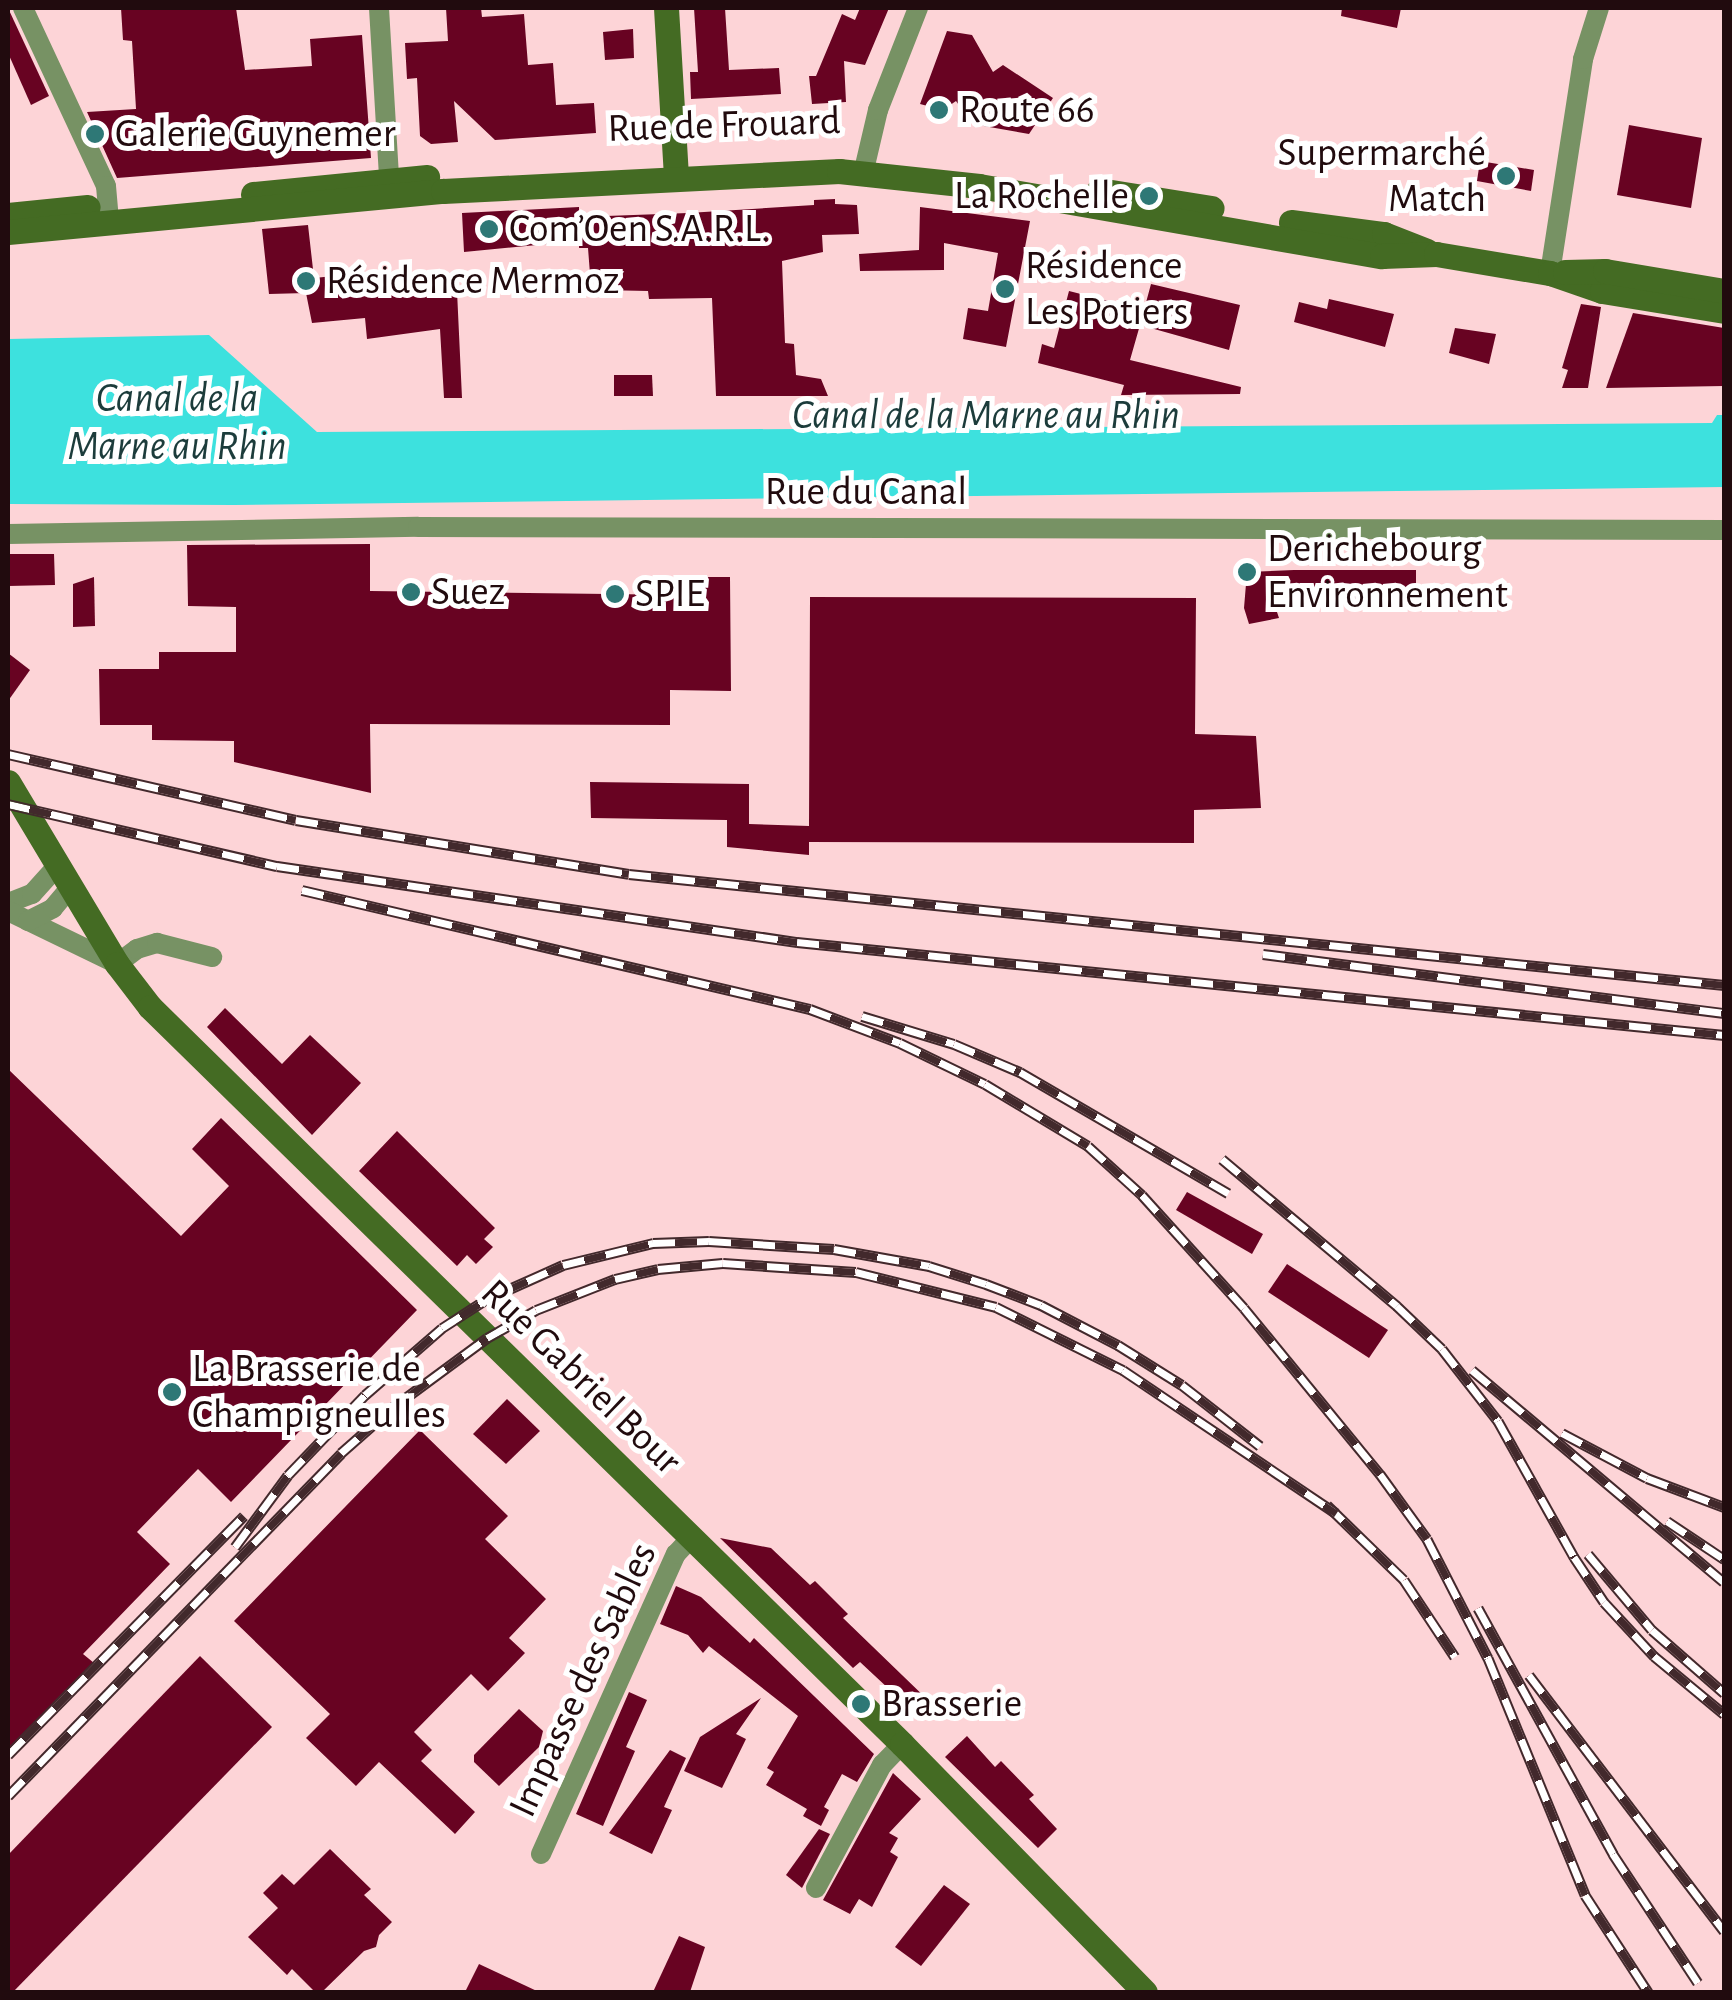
<!DOCTYPE html>
<html>
<head>
<meta charset="utf-8">
<style>
	body { margin:0 }
	#map { position:relative; width:1732px; height:2000px; overflow:hidden; background:#fdd4d7; font-family:"Alegreya Sans",sans-serif }
	div>[style] { position:absolute }
	.water>* { inset:0; background:#3de1de }
	.building>* { inset:0; background:#680322 }
	.street>* { height:20px; margin:-10px; padding:0 10px; transform-origin:10px; border-radius:10px; background:#779264 }
	.secondary>* { height:25px; margin:-12.5px; padding:0 12.5px; transform-origin:12.5px; border-radius:12.5px; background:#446b23 }
	.rail>* { height:11px; margin-top:-5.5px; transform-origin:0; background:repeating-linear-gradient(90deg,#fff 0 22px,#42292c 0 44px); box-sizing:border-box; border-block:2px solid #42292c }
	.dots>* { width:28px; height:28px; translate:-50% -50%; box-sizing:border-box; border:5px solid #fff; border-radius:50% }
	span { translate:-50% -50%; white-space:nowrap; text-align:center; line-height:1.15; -webkit-text-stroke:10px #fff; paint-order:stroke }
	.poi-label { font-size:40px; color:#210b0e }
	.left { translate:0 -50%; text-align:left }
	.right { translate:-100% -50%; text-align:right }
	.street-label { font-size:40px; color:#210b0e }
	.water-label { font-size:42px; color:#1c3c3b; font-style:italic }
	.frame { position:absolute; inset:0; border:10px solid #210b0e; pointer-events:none }
</style>
</head>
<body>
<div id="map">
	<div class="water">
		<i style="clip-path:polygon(209px 335px,317px 432px,1712px 423px,1717px 415px,1724px 415px,1724px 487px,234px 505px,8px 504px,8px 339px)"></i>
	</div>
	<div class="building">
		<i style="clip-path:polygon(8px 8px,49px 96px,31px 105px,8px 53px)"></i>
		<i style="clip-path:polygon(121px 8px,236px 8px,245px 70px,312px 66px,310px 39px,362px 35px,371px 158px,117px 178px,87px 112px,136px 109px,132px 41px,123px 40px)"></i>
		<i style="clip-path:polygon(446px 8px,481px 8px,482px 17px,524px 14px,528px 65px,553px 63px,556px 105px,594px 103px,596px 133px,495px 140px,454px 101px,458px 142px,431px 144px,420px 136px,417px 78px,407px 79px,405px 43px,448px 41px)"></i>
		<i style="clip-path:polygon(694px 8px,725px 8px,729px 70px,779px 68px,781px 94px,691px 99px,690px 72px,698px 72px)"></i>
		<i style="clip-path:polygon(860px 8px,889px 8px,865px 65px,844px 61px,846px 102px,812px 104px,809px 76px,816px 76px,842px 14px,855px 20px)"></i>
		<i style="clip-path:polygon(1342px 8px,1401px 8px,1397px 28px,1341px 16px)"></i>
		<i style="clip-path:polygon(633px 29px,634px 58px,605px 60px,603px 32px)"></i>
		<i style="clip-path:polygon(947px 31px,972px 35px,993px 72px,1003px 65px,1053px 98px,1029px 134px,978px 125px,977px 117px,965px 114px,956px 101px,943px 110px,920px 104px)"></i>
		<i style="clip-path:polygon(1629px 125px,1702px 138px,1691px 208px,1617px 195px)"></i>
		<i style="clip-path:polygon(1480px 161px,1534px 170px,1531px 191px,1477px 181px)"></i>
		<i style="clip-path:polygon(835px 199px,835px 204px,857px 205px,859px 234px,822px 235px,823px 252px,782px 261px,785px 343px,794px 344px,796px 375px,821px 379px,828px 396px,716px 396px,712px 298px,649px 299px,648px 291px,601px 290px,600px 274px,590px 274px,588px 248px,579px 248px,579px 241px,464px 252px,462px 213px,579px 207px,579px 217px,688px 213px,814px 205px,814px 200px)"></i>
		<i style="clip-path:polygon(920px 207px,1030px 221px,1006px 347px,963px 339px,968px 308px,988px 311px,998px 253px,944px 243px,944px 270px,860px 271px,859px 254px,919px 250px)"></i>
		<i style="clip-path:polygon(308px 225px,314px 278px,364px 273px,366px 292px,417px 287px,417px 292px,457px 291px,462px 398px,444px 398px,440px 329px,367px 339px,365px 318px,312px 323px,306px 293px,269px 294px,262px 229px)"></i>
		<i style="clip-path:polygon(1151px 284px,1240px 305px,1229px 350px,1140px 325px,1130px 360px,1241px 387px,1240px 394px,1121px 395px,1124px 385px,1038px 363px,1042px 344px,1054px 348px,1069px 291px,1144px 310px)"></i>
		<i style="clip-path:polygon(1329px 299px,1394px 314px,1385px 347px,1294px 322px,1299px 302px,1327px 309px)"></i>
		<i style="clip-path:polygon(1581px 304px,1601px 307px,1588px 388px,1562px 388px,1568px 370px,1562px 368px)"></i>
		<i style="clip-path:polygon(1633px 313px,1724px 328px,1724px 386px,1606px 388px)"></i>
		<i style="clip-path:polygon(1455px 328px,1496px 334px,1489px 364px,1449px 353px)"></i>
		<i style="clip-path:polygon(614px 375px,652px 375px,653px 396px,614px 396px)"></i>
		<i style="clip-path:polygon(370px 544px,370px 591px,688px 595px,688px 577px,730px 577px,731px 691px,670px 690px,670px 725px,370px 724px,371px 793px,234px 762px,234px 741px,152px 740px,152px 725px,100px 725px,99px 669px,159px 669px,159px 652px,236px 652px,236px 607px,188px 606px,187px 545px)"></i>
		<i style="clip-path:polygon(8px 554px,54px 554px,55px 585px,8px 586px)"></i>
		<i style="clip-path:polygon(1294px 570px,1416px 570px,1416px 600px,1273px 600px,1279px 618px,1249px 624px,1244px 608px,1247px 572px)"></i>
		<i style="clip-path:polygon(94px 577px,95px 626px,73px 627px,73px 584px)"></i>
		<i style="clip-path:polygon(810px 597px,1196px 598px,1195px 734px,1256px 736px,1261px 808px,1194px 810px,1194px 843px,809px 842px,809px 855px,727px 847px,727px 820px,591px 818px,590px 782px,749px 784px,749px 824px,809px 826px)"></i>
		<i style="clip-path:polygon(8px 653px,30px 670px,8px 701px)"></i>
		<i style="clip-path:polygon(225px 1008px,282px 1064px,310px 1035px,361px 1083px,312px 1135px,207px 1027px)"></i>
		<i style="clip-path:polygon(8px 1069px,181px 1236px,229px 1186px,192px 1149px,221px 1118px,417px 1310px,231px 1502px,198px 1469px,137px 1532px,170px 1564px,83px 1654px,94px 1663px,8px 1751px)"></i>
		<i style="clip-path:polygon(397px 1131px,495px 1228px,484px 1239px,493px 1247px,476px 1264px,467px 1255px,457px 1266px,359px 1171px)"></i>
		<i style="clip-path:polygon(1187px 1192px,1263px 1234px,1252px 1254px,1176px 1210px)"></i>
		<i style="clip-path:polygon(1287px 1264px,1388px 1330px,1369px 1358px,1268px 1292px)"></i>
		<i style="clip-path:polygon(507px 1399px,540px 1431px,506px 1464px,473px 1434px)"></i>
		<i style="clip-path:polygon(420px 1430px,508px 1516px,485px 1539px,546px 1599px,509px 1638px,525px 1653px,488px 1691px,471px 1674px,414px 1732px,432px 1750px,421px 1761px,475px 1812px,455px 1834px,379px 1762px,356px 1786px,306px 1738px,330px 1714px,234px 1621px)"></i>
		<i style="clip-path:polygon(720px 1538px,771px 1548px,810px 1585px,815px 1581px,848px 1614px,843px 1618px,932px 1704px,919px 1717px,860px 1662px,853px 1668px)"></i>
		<i style="clip-path:polygon(676px 1586px,701px 1597px,750px 1643px,754px 1638px,874px 1754px,857px 1782px,842px 1774px,824px 1807px,829px 1810px,821px 1826px,803px 1816px,807px 1809px,766px 1785px,774px 1772px,767px 1768px,798px 1716px,709px 1646px,703px 1653px,688px 1635px,660px 1624px)"></i>
		<i style="clip-path:polygon(200px 1656px,272px 1727px,13px 1992px,8px 1992px,8px 1855px)"></i>
		<i style="clip-path:polygon(629px 1692px,647px 1700px,626px 1747px,635px 1751px,603px 1826px,576px 1814px)"></i>
		<i style="clip-path:polygon(761px 1698px,736px 1734px,746px 1739px,722px 1788px,684px 1771px,700px 1737px)"></i>
		<i style="clip-path:polygon(519px 1709px,543px 1731px,539px 1747px,499px 1786px,474px 1762px,474px 1755px)"></i>
		<i style="clip-path:polygon(967px 1736px,995px 1767px,1001px 1761px,1034px 1795px,1029px 1799px,1057px 1829px,1038px 1848px,945px 1757px)"></i>
		<i style="clip-path:polygon(670px 1750px,686px 1758px,664px 1807px,672px 1810px,652px 1854px,609px 1833px)"></i>
		<i style="clip-path:polygon(893px 1773px,921px 1799px,889px 1833px,898px 1838px,890px 1852px,898px 1857px,872px 1907px,859px 1899px,850px 1914px,823px 1900px)"></i>
		<i style="clip-path:polygon(819px 1829px,830px 1834px,802px 1888px,786px 1875px)"></i>
		<i style="clip-path:polygon(330px 1849px,371px 1889px,364px 1895px,392px 1922px,379px 1935px,376px 1947px,364px 1951px,322px 1992px,315px 1992px,292px 1969px,287px 1975px,248px 1937px,278px 1908px,263px 1893px,282px 1874px,294px 1885px)"></i>
		<i style="clip-path:polygon(944px 1885px,970px 1904px,921px 1966px,895px 1947px)"></i>
		<i style="clip-path:polygon(679px 1936px,705px 1947px,690px 1992px,653px 1992px)"></i>
		<i style="clip-path:polygon(479px 1964px,539px 1992px,465px 1992px)"></i>
	</div>
	<div class="street">
		<i style="left:23px;top:8px;width:196px;rotate:65deg"></i>
		<i style="left:106px;top:186px;width:34px;rotate:85deg"></i>
		<i style="left:379px;top:8px;width:187px;rotate:86.6deg"></i>
		<i style="left:863px;top:174px;width:66px;rotate:-76.8deg"></i>
		<i style="left:878px;top:110px;width:110px;rotate:-68.6deg"></i>
		<i style="left:1550px;top:273px;width:217px;rotate:-81.2deg"></i>
		<i style="left:1583px;top:59px;width:53px;rotate:-72.6deg"></i>
		<i style="left:8px;top:534px;width:410px;rotate:-1deg"></i>
		<i style="left:418px;top:527px;width:1306px;rotate:0.13deg"></i>
		<i style="left:8px;top:903px;width:26px;rotate:-21deg"></i>
		<i style="left:32px;top:894px;width:38px;rotate:-48deg"></i>
		<i style="left:8px;top:911px;width:121px;rotate:25.9deg"></i>
		<i style="left:117px;top:964px;width:25px;rotate:-37deg"></i>
		<i style="left:137px;top:949px;width:21px;rotate:-17deg"></i>
		<i style="left:157px;top:943px;width:57px;rotate:14.3deg"></i>
		<i style="left:28px;top:921px;width:28px;rotate:-27deg"></i>
		<i style="left:53px;top:908px;width:26px;rotate:-50deg"></i>
		<i style="left:541px;top:1854px;width:329px;rotate:-65.8deg"></i>
		<i style="left:676px;top:1554px;width:23px;rotate:-47deg"></i>
		<i style="left:816px;top:1888px;width:140px;rotate:-61.8deg"></i>
		<i style="left:882px;top:1765px;width:29px;rotate:-46deg"></i>
	</div>
	<div class="secondary">
		<i style="left:666px;top:8px;width:169px;rotate:86.6deg"></i>
		<i style="left:1099px;top:190px;width:114px;rotate:9.1deg"></i>
		<i style="left:253px;top:194px;width:175px;rotate:-5.6deg"></i>
		<i style="left:8px;top:215px;width:80px;rotate:-5.7deg"></i>
		<i style="left:1291px;top:222px;width:94px;rotate:7.4deg"></i>
		<i style="left:1384px;top:234px;width:46px;rotate:21.6deg"></i>
		<i style="left:8px;top:232px;width:437px;rotate:-5.4deg"></i>
		<i style="left:443px;top:191px;width:397px;rotate:-2.9deg"></i>
		<i style="left:839px;top:171px;width:141px;rotate:6.1deg"></i>
		<i style="left:979px;top:186px;width:409px;rotate:9.9deg"></i>
		<i style="left:1382px;top:256px;width:54px;rotate:-2.1deg"></i>
		<i style="left:1436px;top:254px;width:116px;rotate:9.5deg"></i>
		<i style="left:1550px;top:273px;width:55px;rotate:19.1deg"></i>
		<i style="left:1602px;top:291px;width:124px;rotate:9.3deg"></i>
		<i style="left:1565px;top:272px;width:40px;rotate:-1.4deg"></i>
		<i style="left:1605px;top:271px;width:121px;rotate:9.5deg"></i>
		<i style="left:8px;top:782px;width:212px;rotate:59.1deg"></i>
		<i style="left:117px;top:964px;width:54px;rotate:52.5deg"></i>
		<i style="left:150px;top:1007px;width:1053px;rotate:44.42deg"></i>
		<i style="left:902px;top:1744px;width:347px;rotate:45.6deg"></i>
	</div>
	<div class="rail">
		<i style="left:8px;top:754px;width:295px;rotate:12.9deg"></i>
		<i style="left:296px;top:820px;width:337px;rotate:9.2deg"></i>
		<i style="left:629px;top:874px;width:1101px;rotate:5.79deg"></i>
		<i style="left:8px;top:804px;width:276px;rotate:13deg"></i>
		<i style="left:277px;top:866px;width:526px;rotate:8.32deg"></i>
		<i style="left:797px;top:942px;width:932px;rotate:5.73deg"></i>
		<i style="left:302px;top:890px;width:522px;rotate:13.18deg"></i>
		<i style="left:810px;top:1009px;width:96px;rotate:20.7deg"></i>
		<i style="left:900px;top:1043px;width:94px;rotate:25.8deg"></i>
		<i style="left:985px;top:1084px;width:120px;rotate:31deg"></i>
		<i style="left:1088px;top:1146px;width:73px;rotate:42.2deg"></i>
		<i style="left:1142px;top:1195px;width:152px;rotate:47.9deg"></i>
		<i style="left:1244px;top:1308px;width:215px;rotate:50.7deg"></i>
		<i style="left:1380px;top:1474px;width:80px;rotate:54.1deg"></i>
		<i style="left:1427px;top:1539px;width:134px;rotate:62.9deg"></i>
		<i style="left:1488px;top:1658px;width:256px;rotate:67.7deg"></i>
		<i style="left:1585px;top:1895px;width:116px;rotate:57deg"></i>
		<i style="left:1263px;top:954px;width:465px;rotate:7.3deg"></i>
		<i style="left:862px;top:1016px;width:96px;rotate:16.9deg"></i>
		<i style="left:954px;top:1044px;width:72px;rotate:23deg"></i>
		<i style="left:1020px;top:1072px;width:241px;rotate:30.2deg"></i>
		<i style="left:1222px;top:1159px;width:229px;rotate:40deg"></i>
		<i style="left:1397px;top:1306px;width:62px;rotate:43.7deg"></i>
		<i style="left:1442px;top:1349px;width:91px;rotate:52.1deg"></i>
		<i style="left:1498px;top:1421px;width:156px;rotate:60.8deg"></i>
		<i style="left:1574px;top:1557px;width:54px;rotate:56.3deg"></i>
		<i style="left:1604px;top:1602px;width:74px;rotate:47.2deg"></i>
		<i style="left:1654px;top:1656px;width:91px;rotate:39.6deg"></i>
		<i style="left:1472px;top:1370px;width:329px;rotate:40.1deg"></i>
		<i style="left:1562px;top:1433px;width:96px;rotate:27.9deg"></i>
		<i style="left:1647px;top:1478px;width:82px;rotate:20.6deg"></i>
		<i style="left:1327px;top:1505px;width:107px;rotate:44.2deg"></i>
		<i style="left:1404px;top:1580px;width:92px;rotate:56.5deg"></i>
		<i style="left:1667px;top:1521px;width:69px;rotate:33.7deg"></i>
		<i style="left:235px;top:1547px;width:89px;rotate:-53.6deg"></i>
		<i style="left:288px;top:1475px;width:111px;rotate:-46.1deg"></i>
		<i style="left:365px;top:1395px;width:102px;rotate:-41deg"></i>
		<i style="left:442px;top:1328px;width:54px;rotate:-32.8deg"></i>
		<i style="left:487px;top:1299px;width:83px;rotate:-24.1deg"></i>
		<i style="left:563px;top:1265px;width:93px;rotate:-13.7deg"></i>
		<i style="left:653px;top:1243px;width:56px;rotate:-2deg"></i>
		<i style="left:709px;top:1241px;width:125px;rotate:3.7deg"></i>
		<i style="left:834px;top:1249px;width:97px;rotate:10.1deg"></i>
		<i style="left:929px;top:1266px;width:60px;rotate:17.5deg"></i>
		<i style="left:986px;top:1284px;width:59px;rotate:20.9deg"></i>
		<i style="left:1041px;top:1305px;width:87px;rotate:27.5deg"></i>
		<i style="left:1118px;top:1345px;width:75px;rotate:32deg"></i>
		<i style="left:1182px;top:1385px;width:99px;rotate:38deg"></i>
		<i style="left:1588px;top:1554px;width:99px;rotate:49.9deg"></i>
		<i style="left:1652px;top:1630px;width:96px;rotate:41.2deg"></i>
		<i style="left:1478px;top:1608px;width:281px;rotate:61.2deg"></i>
		<i style="left:1613px;top:1854px;width:154px;rotate:56.6deg"></i>
		<i style="left:1529px;top:1675px;width:322px;rotate:52.7deg"></i>
		<i style="left:8px;top:1755px;width:336px;rotate:-45.4deg"></i>
		<i style="left:8px;top:1796px;width:478px;rotate:-45.8deg"></i>
		<i style="left:341px;top:1453px;width:68px;rotate:-41.4deg"></i>
		<i style="left:392px;top:1408px;width:118px;rotate:-36.4deg"></i>
		<i style="left:487px;top:1338px;width:56px;rotate:-29.7deg"></i>
		<i style="left:536px;top:1310px;width:85px;rotate:-21.4deg"></i>
		<i style="left:615px;top:1279px;width:44px;rotate:-13.1deg"></i>
		<i style="left:658px;top:1269px;width:65px;rotate:-5.3deg"></i>
		<i style="left:723px;top:1263px;width:133px;rotate:3.9deg"></i>
		<i style="left:856px;top:1272px;width:144px;rotate:14deg"></i>
		<i style="left:996px;top:1307px;width:142px;rotate:26.4deg"></i>
		<i style="left:1123px;top:1370px;width:257px;rotate:33.9deg"></i>
	</div>
	<div class="dots">
		<i style="left:939px;top:110px;background:#2e7876"></i>
		<i style="left:95px;top:134px;background:#2e7876"></i>
		<i style="left:1506px;top:176px;background:#2e7876"></i>
		<i style="left:1149px;top:196px;background:#2e7876"></i>
		<i style="left:489px;top:229px;background:#2e7876"></i>
		<i style="left:306px;top:281px;background:#2e7876"></i>
		<i style="left:1005px;top:289px;background:#2e7876"></i>
		<i style="left:1247px;top:572px;background:#2e7876"></i>
		<i style="left:411px;top:592px;background:#2e7876"></i>
		<i style="left:615px;top:594px;background:#2e7876"></i>
		<i style="left:172px;top:1392px;background:#2e7876"></i>
		<i style="left:861px;top:1704px;background:#2e7876"></i>
	</div>
	<div class="poi-label">
		<span class="left" style="left:959px;top:110px">Route 66</span>
		<span class="left" style="left:115px;top:134px">Galerie Guynemer</span>
		<span class="right" style="left:1486px;top:176px">Supermarché<br>Match</span>
		<span class="right" style="left:1129px;top:196px">La Rochelle</span>
		<span class="left" style="left:509px;top:229px">Com’Oen S.A.R.L.</span>
		<span class="left" style="left:1025px;top:289px">Résidence<br>Les Potiers</span>
		<span class="left" style="left:326px;top:281px">Résidence Mermoz</span>
		<span class="left" style="left:1267px;top:572px">Derichebourg<br>Environnement</span>
		<span class="left" style="left:431px;top:592px">Suez</span>
		<span class="left" style="left:635px;top:594px">SPIE</span>
		<span class="left" style="left:192px;top:1392px">La Brasserie de<br>Champigneulles</span>
		<span class="left" style="left:881px;top:1704px">Brasserie</span>
	</div>
	<div class="street-label">
		<span style="left:724px;top:125px;rotate:-2deg">Rue de Frouard</span>
		<span style="left:866px;top:492px">Rue du Canal</span>
		<span style="left:581px;top:1377px;rotate:44deg">Rue Gabriel Bour</span>
		<span style="left:583px;top:1680px;rotate:-65deg">Impasse des Sables</span>
	</div>
	<div class="water-label">
		<span style="left:177px;top:422px">Canal de la<br>Marne au Rhin</span>
		<span style="left:986px;top:415px">Canal de la Marne au Rhin</span>
	</div>
	<div class="frame"></div>
</div>
</body>
</html>
